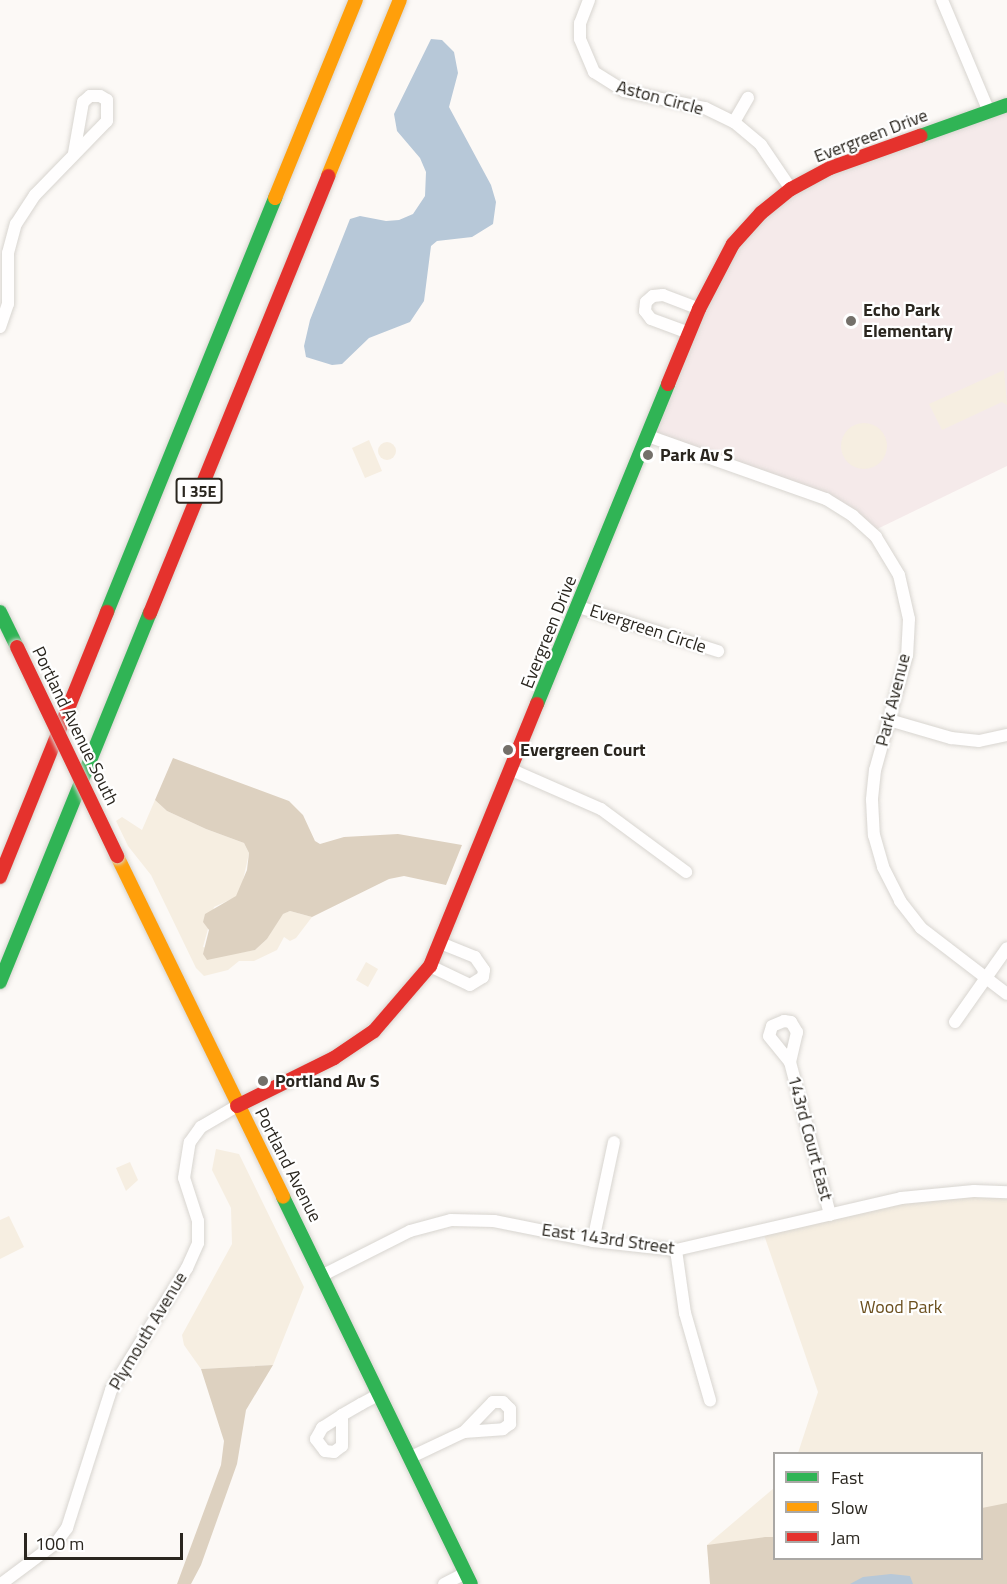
<!DOCTYPE html>
<html>
<head>
<meta charset="utf-8">
<style>
	body { margin:0 }
	#map { position:relative; width:1007px; height:1584px; overflow:hidden; background:#fcf9f6; font-family:"Titillium Web",sans-serif }
	div>[style] { position:absolute }
	.education>* { inset:0; background:#f5eaea }
	.green>* { inset:0; background:#f6eee1 }
	.round { border-radius:50% }
	.forest>* { inset:0; background:#ddd1c0 }
	.water>* { inset:0; background:#b7c8d8 }
	.roads { filter:drop-shadow(0 0 2px #d8d5d0) drop-shadow(0 0 2px #d8d5d0) }
	.street>* { height:12px; margin:-6px; padding:0 6px; transform-origin:6px; border-radius:6px; background:#fffefe }
	.fast>* { height:14px; margin:-7px; padding:0 7px; transform-origin:7px; border-radius:7px; background:#30b455 }
	.slow>* { height:14px; margin:-7px; padding:0 7px; transform-origin:7px; border-radius:7px; background:#ff9f0a }
	.jam>* { height:14px; margin:-7px; padding:0 7px; transform-origin:7px; border-radius:7px; background:#e5322d }
	.bridges { filter:drop-shadow(0 0 2px #d8d5d0) drop-shadow(0 0 2px #d8d5d0) }
	.jam-bridge>* { height:14px; margin:-7px; padding:0 7px; transform-origin:7px; border-radius:7px; background:#e5322d }
	.dots>* { width:16px; height:16px; translate:-50% -50%; box-sizing:border-box; border:3px solid #fff; border-radius:50% }
	span { translate:-50% -50%; white-space:nowrap; text-align:center; line-height:1.15; -webkit-text-stroke:4.5px #fff; paint-order:stroke }
	.shield-label span { padding:2px 4px; background:#fff; border:2px solid; border-radius:4px; -webkit-text-stroke-width:0 }
	.shield-label { font-size:16px; color:#2a261f; font-weight:700 }
	.street-label { font-size:18px; color:#2a261f }
	.poi-label { font-size:18px; color:#2a261f; font-weight:700 }
	.left { translate:0 -50%; text-align:left }
	.park-label { font-size:18px; color:#6b4f1e }
	.legend { position:absolute; left:773px; top:1452px; width:210px; height:108px; box-sizing:border-box; background:#fff; border:2px solid #aaa8a5; margin:0; padding:8px 10px; list-style:none; font-size:18px; color:#2a261f }
	.legend li { display:flex; align-items:center; gap:12px; height:30px }
	.legend b { width:30px; border:2px solid #aaa8a5 }
	.scale { position:absolute; left:24px; top:1533px; width:159px; height:27px; box-sizing:border-box; border:3px solid #2a261f; border-top:0; padding-left:8px; font-size:18px; line-height:21px; white-space:nowrap; color:#2a261f; -webkit-text-stroke:4px #fff; paint-order:stroke }
</style>
</head>
<body>
<div id="map">
	<div class="education">
		<i style="clip-path:polygon(1007px 105px,1007px 466px,871px 532px,853px 516px,648px 436px,716px 272px,791px 189px)"></i>
	</div>
	<div class="green">
		<i style="clip-path:polygon(1004px 370px,1007px 405px,1002px 402px,942px 430px,929px 404px)"></i>
		<i class="round" style="left:841px;top:423px;width:46px;height:46px"></i>
		<i style="clip-path:polygon(369px 440px,382px 471px,365px 478px,352px 448px)"></i>
		<i class="round" style="left:378px;top:442px;width:18px;height:18px"></i>
		<i style="clip-path:polygon(155px 800px,167px 811px,206px 829px,244px 843px,249px 853px,242px 885px,236px 897px,214px 907px,203px 947px,232px 954px,255px 950px,267px 939px,282px 914px,290px 911px,312px 917px,296px 938px,290px 941px,284px 937px,277px 950px,254px 961px,239px 961px,228px 970px,204px 976px,196px 968px,151px 875px,128px 846px,116px 821px,122px 817px,142px 830px)"></i>
		<i style="clip-path:polygon(366px 962px,378px 969px,368px 987px,356px 980px)"></i>
		<i style="clip-path:polygon(216px 1149px,239px 1154px,304px 1287px,273px 1365px,201px 1369px,184px 1345px,182px 1335px,232px 1244px,231px 1208px,212px 1170px)"></i>
		<i style="clip-path:polygon(130px 1162px,138px 1180px,126px 1191px,116px 1168px)"></i>
		<i style="clip-path:polygon(1007px 1192px,1007px 1584px,710px 1584px,707px 1545px,774px 1488px,774px 1558px,982px 1558px,982px 1454px,798px 1453px,818px 1392px,763px 1232px,901px 1198px)"></i>
		<i style="clip-path:polygon(9px 1216px,24px 1247px,0 1259px,0 1220px)"></i>
	</div>
	<div class="forest">
		<i style="clip-path:polygon(173px 758px,289px 801px,303px 815px,315px 841px,320px 844px,344px 837px,398px 834px,462px 845px,446px 885px,404px 876px,389px 879px,312px 917px,290px 911px,283px 914px,267px 939px,255px 950px,207px 960px,203px 954px,209px 930px,203px 922px,205px 914px,236px 896px,247px 870px,249px 853px,244px 843px,206px 829px,167px 811px,155px 800px)"></i>
		<i style="clip-path:polygon(273px 1365px,246px 1410px,237px 1464px,201px 1565px,191px 1584px,177px 1584px,221px 1465px,224px 1441px,201px 1369px)"></i>
		<i style="clip-path:polygon(1007px 1503px,1007px 1584px,710px 1584px,707px 1545px,765px 1537px,774px 1537px,774px 1558px,982px 1558px,982px 1508px)"></i>
	</div>
	<div class="water">
		<i style="clip-path:polygon(431px 39px,442px 40px,454px 52px,458px 73px,449px 107px,491px 185px,496px 202px,493px 224px,472px 237px,437px 241px,431px 246px,424px 301px,410px 322px,369px 338px,342px 364px,332px 365px,306px 357px,304px 346px,310px 320px,350px 219px,360px 216px,386px 221px,399px 220px,413px 214px,425px 196px,426px 172px,420px 158px,397px 131px,394px 114px)"></i>
		<i style="clip-path:polygon(891px 1574px,910px 1576px,913px 1584px,850px 1584px,863px 1577px)"></i>
	</div>
	<div class="roads">
		<div class="street">
			<i style="left:589px;top:0;width:25px;rotate:111deg"></i>
			<i style="left:580px;top:23px;width:16px;rotate:90deg"></i>
			<i style="left:580px;top:39px;width:36px;rotate:67deg"></i>
			<i style="left:594px;top:72px;width:36px;rotate:32deg"></i>
			<i style="left:624px;top:91px;width:83px;rotate:11.9deg"></i>
			<i style="left:705px;top:108px;width:32px;rotate:26deg"></i>
			<i style="left:734px;top:122px;width:35px;rotate:40deg"></i>
			<i style="left:761px;top:145px;width:53px;rotate:55.7deg"></i>
			<i style="left:942px;top:0;width:121px;rotate:67.2deg"></i>
			<i style="left:734px;top:122px;width:28px;rotate:-60deg"></i>
			<i style="left:0;top:327px;width:24px;rotate:-71deg"></i>
			<i style="left:8px;top:304px;width:51px;rotate:-90deg"></i>
			<i style="left:8px;top:253px;width:30px;rotate:-75deg"></i>
			<i style="left:16px;top:224px;width:35px;rotate:-57deg"></i>
			<i style="left:35px;top:195px;width:103px;rotate:-45.8deg"></i>
			<i style="left:107px;top:121px;width:21px;rotate:-90deg"></i>
			<i style="left:107px;top:100px;width:8px;rotate:-150deg"></i>
			<i style="left:100px;top:96px;width:10px;rotate:180deg"></i>
			<i style="left:90px;top:96px;width:9px;rotate:139deg"></i>
			<i style="left:83px;top:102px;width:52px;rotate:100deg"></i>
			<i style="left:689px;top:333px;width:40px;rotate:-159.8deg"></i>
			<i style="left:651px;top:319px;width:10px;rotate:-127deg"></i>
			<i style="left:645px;top:311px;width:9px;rotate:-84deg"></i>
			<i style="left:646px;top:302px;width:9px;rotate:-41deg"></i>
			<i style="left:653px;top:296px;width:10px;rotate:-6deg"></i>
			<i style="left:663px;top:295px;width:39px;rotate:21deg"></i>
			<i style="left:648px;top:436px;width:189px;rotate:19.5deg"></i>
			<i style="left:826px;top:499px;width:32px;rotate:32deg"></i>
			<i style="left:853px;top:516px;width:31px;rotate:42deg"></i>
			<i style="left:876px;top:537px;width:44px;rotate:58.8deg"></i>
			<i style="left:899px;top:575px;width:45px;rotate:77.2deg"></i>
			<i style="left:909px;top:619px;width:36px;rotate:93deg"></i>
			<i style="left:907px;top:655px;width:119px;rotate:105.5deg"></i>
			<i style="left:875px;top:770px;width:30px;rotate:96deg"></i>
			<i style="left:872px;top:800px;width:35px;rotate:87deg"></i>
			<i style="left:874px;top:835px;width:33px;rotate:74deg"></i>
			<i style="left:883px;top:867px;width:38px;rotate:63deg"></i>
			<i style="left:900px;top:901px;width:34px;rotate:52deg"></i>
			<i style="left:921px;top:928px;width:108px;rotate:37.5deg"></i>
			<i style="left:579px;top:607px;width:146px;rotate:17.6deg"></i>
			<i style="left:889px;top:720px;width:65px;rotate:16.2deg"></i>
			<i style="left:951px;top:738px;width:28px;rotate:6deg"></i>
			<i style="left:979px;top:741px;width:29px;rotate:-12deg"></i>
			<i style="left:512px;top:770px;width:97px;rotate:23.7deg"></i>
			<i style="left:601px;top:809px;width:106px;rotate:36.5deg"></i>
			<i style="left:430px;top:966px;width:44px;rotate:25.4deg"></i>
			<i style="left:470px;top:985px;width:15px;rotate:-32deg"></i>
			<i style="left:483px;top:977px;width:7px;rotate:-82deg"></i>
			<i style="left:484px;top:970px;width:16px;rotate:-125deg"></i>
			<i style="left:475px;top:957px;width:38px;rotate:-158deg"></i>
			<i style="left:955px;top:1022px;width:90px;rotate:-54.9deg"></i>
			<i style="left:790px;top:1062px;width:33px;rotate:-129deg"></i>
			<i style="left:769px;top:1036px;width:10px;rotate:-73deg"></i>
			<i style="left:772px;top:1026px;width:13px;rotate:-23deg"></i>
			<i style="left:784px;top:1021px;width:7px;rotate:8deg"></i>
			<i style="left:791px;top:1022px;width:12px;rotate:59deg"></i>
			<i style="left:797px;top:1032px;width:31px;rotate:103deg"></i>
			<i style="left:790px;top:1062px;width:158px;rotate:75.3deg"></i>
			<i style="left:593px;top:1241px;width:101px;rotate:-78deg"></i>
			<i style="left:676px;top:1250px;width:64px;rotate:81.9deg"></i>
			<i style="left:685px;top:1313px;width:91px;rotate:74deg"></i>
			<i style="left:323px;top:1275px;width:97px;rotate:-26.8deg"></i>
			<i style="left:410px;top:1231px;width:42px;rotate:-15deg"></i>
			<i style="left:451px;top:1220px;width:43px;rotate:1.3deg"></i>
			<i style="left:494px;top:1221px;width:101px;rotate:11.4deg"></i>
			<i style="left:593px;top:1241px;width:83px;rotate:6.2deg"></i>
			<i style="left:676px;top:1250px;width:231px;rotate:-13deg"></i>
			<i style="left:901px;top:1198px;width:73px;rotate:-5.5deg"></i>
			<i style="left:974px;top:1191px;width:33px;rotate:2deg"></i>
			<i style="left:342px;top:1415px;width:31px;rotate:90deg"></i>
			<i style="left:342px;top:1446px;width:10px;rotate:143deg"></i>
			<i style="left:334px;top:1452px;width:9px;rotate:-174deg"></i>
			<i style="left:325px;top:1451px;width:15px;rotate:-127deg"></i>
			<i style="left:316px;top:1439px;width:13px;rotate:-61deg"></i>
			<i style="left:322px;top:1428px;width:24px;rotate:-33deg"></i>
			<i style="left:342px;top:1415px;width:22px;rotate:-30deg"></i>
			<i style="left:361px;top:1404px;width:19px;rotate:-28deg"></i>
			<i style="left:409px;top:1458px;width:61px;rotate:-25.3deg"></i>
			<i style="left:464px;top:1432px;width:39px;rotate:-4deg"></i>
			<i style="left:503px;top:1429px;width:9px;rotate:-36deg"></i>
			<i style="left:510px;top:1424px;width:15px;rotate:-90deg"></i>
			<i style="left:510px;top:1409px;width:10px;rotate:-135deg"></i>
			<i style="left:503px;top:1402px;width:10px;rotate:180deg"></i>
			<i style="left:493px;top:1402px;width:42px;rotate:134deg"></i>
			<i style="left:1px;top:1584px;width:69px;rotate:-36.7deg"></i>
			<i style="left:56px;top:1543px;width:19px;rotate:-54deg"></i>
			<i style="left:67px;top:1528px;width:145px;rotate:-72.3deg"></i>
			<i style="left:111px;top:1390px;width:144px;rotate:-58.1deg"></i>
			<i style="left:187px;top:1268px;width:27px;rotate:-66deg"></i>
			<i style="left:198px;top:1243px;width:22px;rotate:-90deg"></i>
			<i style="left:198px;top:1221px;width:45px;rotate:-108deg"></i>
			<i style="left:184px;top:1178px;width:36px;rotate:-81deg"></i>
			<i style="left:190px;top:1142px;width:19px;rotate:-54deg"></i>
			<i style="left:201px;top:1127px;width:42px;rotate:-30.3deg"></i>
			<i style="left:444px;top:1584px;width:25px;rotate:-27deg"></i>
		</div>
		<div class="fast">
			<i style="left:920px;top:136px;width:92px;rotate:-19.6deg"></i>
			<i style="left:0;top:612px;width:39px;rotate:64deg"></i>
			<i style="left:107px;top:612px;width:447px;rotate:-67.9deg"></i>
			<i style="left:537px;top:704px;width:346px;rotate:-67.7deg"></i>
			<i style="left:0;top:982px;width:398px;rotate:-67.9deg"></i>
			<i style="left:283px;top:1197px;width:430px;rotate:64.1deg"></i>
		</div>
		<div class="slow">
			<i style="left:328px;top:176px;width:190px;rotate:-67.8deg"></i>
			<i style="left:275px;top:198px;width:214px;rotate:-67.8deg"></i>
			<i style="left:117px;top:856px;width:379px;rotate:64deg"></i>
		</div>
		<div class="jam">
			<i style="left:668px;top:384px;width:81px;rotate:-67.5deg"></i>
			<i style="left:699px;top:309px;width:73px;rotate:-62.4deg"></i>
			<i style="left:733px;top:244px;width:42px;rotate:-47.9deg"></i>
			<i style="left:761px;top:213px;width:38px;rotate:-39deg"></i>
			<i style="left:791px;top:189px;width:44px;rotate:-28.3deg"></i>
			<i style="left:830px;top:168px;width:96px;rotate:-19.6deg"></i>
			<i style="left:150px;top:613px;width:472px;rotate:-67.8deg"></i>
			<i style="left:0;top:877px;width:286px;rotate:-68deg"></i>
			<i style="left:237px;top:1106px;width:108px;rotate:-26.3deg"></i>
			<i style="left:334px;top:1058px;width:48px;rotate:-34deg"></i>
			<i style="left:374px;top:1031px;width:86px;rotate:-49.3deg"></i>
			<i style="left:430px;top:966px;width:283px;rotate:-67.8deg"></i>
		</div>
	</div>
	<div class="bridges">
		<div class="jam-bridge">
			<i style="left:17px;top:647px;width:232px;rotate:64.4deg"></i>
		</div>
	</div>
	<div class="dots">
		<i style="left:851px;top:321px;background:#74706a"></i>
		<i style="left:648px;top:455px;background:#74706a"></i>
		<i style="left:508px;top:750px;background:#74706a"></i>
		<i style="left:263px;top:1081px;background:#74706a"></i>
	</div>
	<div class="shield-label">
		<span style="left:199px;top:491px">I 35E</span>
	</div>
	<div class="street-label">
		<span style="left:660px;top:98px;rotate:15deg">Aston Circle</span>
		<span style="left:871px;top:136px;rotate:-21deg">Evergreen Drive</span>
		<span style="left:648px;top:629px;rotate:18deg">Evergreen Circle</span>
		<span style="left:549px;top:632px;rotate:-68deg">Evergreen Drive</span>
		<span style="left:893px;top:700px;rotate:-76deg">Park Avenue</span>
		<span style="left:75px;top:726px;rotate:64deg">Portland Avenue South</span>
		<span style="left:810px;top:1138px;rotate:75deg">143rd Court East</span>
		<span style="left:288px;top:1165px;rotate:63deg">Portland Avenue</span>
		<span style="left:608px;top:1239px;rotate:8deg">East 143rd Street</span>
		<span style="left:148px;top:1331px;rotate:-59deg">Plymouth Avenue</span>
	</div>
	<div class="poi-label">
		<span class="left" style="left:863px;top:321px">Echo Park<br>Elementary</span>
		<span class="left" style="left:660px;top:455px">Park Av S</span>
		<span class="left" style="left:520px;top:750px">Evergreen Court</span>
		<span class="left" style="left:275px;top:1081px">Portland Av S</span>
	</div>
	<div class="park-label">
		<span style="left:901px;top:1307px">Wood Park</span>
	</div>
	<ul class="legend">
	<li><b style="height:8px;background:#30b455"></b>Fast</li>
	<li><b style="height:8px;background:#ff9f0a"></b>Slow</li>
	<li><b style="height:8px;background:#e5322d"></b>Jam</li>
	</ul>
	<div class="scale">100 m</div>
</div>
</body>
</html>
